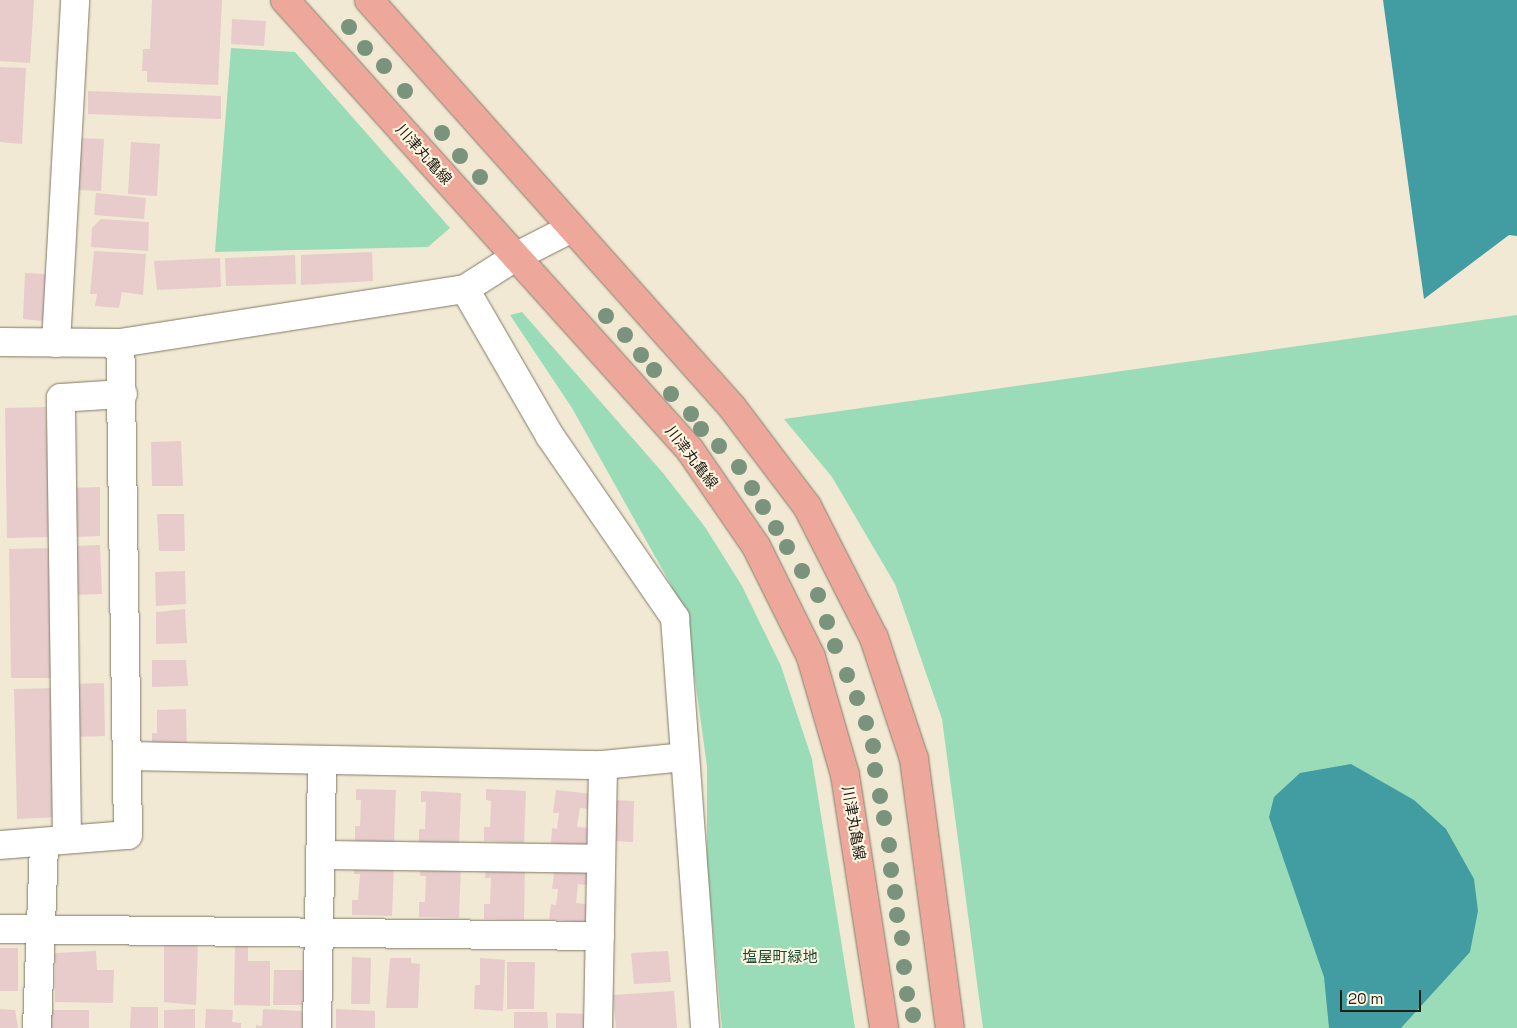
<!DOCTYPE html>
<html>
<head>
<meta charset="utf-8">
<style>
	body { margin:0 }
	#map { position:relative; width:1517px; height:1028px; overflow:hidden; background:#f1e9d4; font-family:"Space Grotesk","Noto Sans JP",sans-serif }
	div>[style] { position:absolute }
	.green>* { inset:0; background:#9bdcb8 }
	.water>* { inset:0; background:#429da2 }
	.building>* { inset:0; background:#e7cccb }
	.roads { filter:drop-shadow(0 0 1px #817a66) drop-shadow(0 0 1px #817a66) }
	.minor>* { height:28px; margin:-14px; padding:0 14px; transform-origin:14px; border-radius:14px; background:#fff }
	.major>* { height:28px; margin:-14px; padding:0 14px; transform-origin:14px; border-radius:14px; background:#eda79b }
	.trees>* { width:16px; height:16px; margin:-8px; border-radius:50%; background:#7a937c }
	span { translate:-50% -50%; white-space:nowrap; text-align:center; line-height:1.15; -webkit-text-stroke:4px #fff6e1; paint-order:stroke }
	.street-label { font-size:15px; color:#221f17 }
	.park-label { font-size:15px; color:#194c34 }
	.scale { position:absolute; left:1340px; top:990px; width:81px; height:22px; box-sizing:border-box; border:2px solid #221f17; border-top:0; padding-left:6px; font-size:15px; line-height:18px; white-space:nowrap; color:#221f17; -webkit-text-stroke:4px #fff6e1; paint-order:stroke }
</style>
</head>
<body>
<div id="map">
	<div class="green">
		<i style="clip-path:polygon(231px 48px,295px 52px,450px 228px,428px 247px,215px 252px)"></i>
		<i style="clip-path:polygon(522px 312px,663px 473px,705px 527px,742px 586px,781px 666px,812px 759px,855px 1028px,722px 1028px,707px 865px,707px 766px,691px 651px,671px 585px,572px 408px,510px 315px)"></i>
		<i style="clip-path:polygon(1517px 315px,1517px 1028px,983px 1028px,942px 719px,895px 584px,832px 477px,784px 419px)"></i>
	</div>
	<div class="water">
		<i style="clip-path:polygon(1383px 0,1517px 0,1517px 236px,1509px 235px,1424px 299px)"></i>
		<i style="clip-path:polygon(1351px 764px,1414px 800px,1446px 829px,1474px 879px,1478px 911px,1470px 952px,1401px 1028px,1329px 1028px,1324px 977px,1269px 817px,1274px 797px,1300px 773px)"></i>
	</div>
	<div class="building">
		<i style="clip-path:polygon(0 0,34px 0,30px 63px,0 61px)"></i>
		<i style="clip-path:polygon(152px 0,222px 0,218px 85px,147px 82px,147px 71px,142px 71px,143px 49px,150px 49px)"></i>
		<i style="clip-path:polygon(232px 19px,266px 21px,264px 46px,231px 44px)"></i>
		<i style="clip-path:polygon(0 67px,26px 68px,22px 144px,0 142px)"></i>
		<i style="clip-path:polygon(88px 91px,221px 96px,221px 119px,88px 114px)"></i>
		<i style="clip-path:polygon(78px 138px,104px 139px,101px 191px,76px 190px)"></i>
		<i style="clip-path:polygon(131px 142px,160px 144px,157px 196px,128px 194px)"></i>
		<i style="clip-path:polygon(96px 193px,146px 198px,144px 219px,94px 215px)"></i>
		<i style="clip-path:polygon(101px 219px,149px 222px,148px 251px,91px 247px,92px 228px)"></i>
		<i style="clip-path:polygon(94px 251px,146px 254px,143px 295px,122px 292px,119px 308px,95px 306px,97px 294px,90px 294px)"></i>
		<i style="clip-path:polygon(372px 252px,373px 281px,301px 285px,301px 255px)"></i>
		<i style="clip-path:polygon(295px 255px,296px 284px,226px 286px,225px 258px)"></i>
		<i style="clip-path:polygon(220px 258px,221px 287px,157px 290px,154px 261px)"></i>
		<i style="clip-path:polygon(25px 273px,46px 274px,43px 321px,23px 319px)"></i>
		<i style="clip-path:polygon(46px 407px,49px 537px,7px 538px,5px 408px)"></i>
		<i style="clip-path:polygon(181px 441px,183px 486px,152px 486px,151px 442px)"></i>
		<i style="clip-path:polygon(100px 487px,100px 536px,71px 537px,70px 488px)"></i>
		<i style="clip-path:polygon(157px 514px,184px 514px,185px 551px,159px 551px)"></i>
		<i style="clip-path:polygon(100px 545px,102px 594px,73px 595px,71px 546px)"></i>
		<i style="clip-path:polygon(51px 548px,53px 678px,11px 678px,9px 549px)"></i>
		<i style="clip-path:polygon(185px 571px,186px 604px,156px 606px,155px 572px)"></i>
		<i style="clip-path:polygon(185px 609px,187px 643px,156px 644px,156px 612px)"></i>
		<i style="clip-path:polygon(152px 660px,186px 660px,188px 686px,152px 687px)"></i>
		<i style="clip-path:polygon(104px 683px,105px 736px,75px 737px,74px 684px)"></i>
		<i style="clip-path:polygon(56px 688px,59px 817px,17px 819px,14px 689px)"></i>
		<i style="clip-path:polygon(186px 709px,187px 753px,152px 748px,152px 733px,157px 733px,157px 710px)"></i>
		<i style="clip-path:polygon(356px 789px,396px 790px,394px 842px,355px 841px,355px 826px,360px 826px,361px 800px,356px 800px)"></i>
		<i style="clip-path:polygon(486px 789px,526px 791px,524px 843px,484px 841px,484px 827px,490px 827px,491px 801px,486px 800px)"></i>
		<i style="clip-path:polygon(556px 790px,591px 794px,589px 809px,580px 808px,577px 827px,589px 828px,587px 847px,551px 843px,552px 828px,557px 829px,559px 813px,553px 813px)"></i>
		<i style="clip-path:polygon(421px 791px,461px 793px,459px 844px,419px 843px,419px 829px,425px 829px,426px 802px,421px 802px)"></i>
		<i style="clip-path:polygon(612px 800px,634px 801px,633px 842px,612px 841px)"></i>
		<i style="clip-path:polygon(354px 863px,394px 865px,392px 916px,352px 915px,352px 900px,358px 900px,360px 874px,354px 874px)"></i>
		<i style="clip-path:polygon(421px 865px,461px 867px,459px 918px,419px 917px,419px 902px,425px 902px,426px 876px,420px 876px)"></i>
		<i style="clip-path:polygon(555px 866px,589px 870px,588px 885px,578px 884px,576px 903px,588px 904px,586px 923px,549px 919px,551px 904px,556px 905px,558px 889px,552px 889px)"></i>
		<i style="clip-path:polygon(486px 867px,525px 868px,524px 920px,484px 919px,484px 904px,490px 904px,491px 878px,485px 878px)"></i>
		<i style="clip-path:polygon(164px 941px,198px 941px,196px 1005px,164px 1002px)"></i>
		<i style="clip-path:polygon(235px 942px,248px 942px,248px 961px,270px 961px,270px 1006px,234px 1005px)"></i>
		<i style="clip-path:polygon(0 948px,18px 948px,18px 991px,0 991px)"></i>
		<i style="clip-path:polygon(96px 951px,97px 970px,114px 970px,113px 1003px,55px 1002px,55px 953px)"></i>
		<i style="clip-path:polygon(668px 951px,671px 982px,634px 984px,631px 953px)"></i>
		<i style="clip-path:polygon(352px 957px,371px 958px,370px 1004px,351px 1004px)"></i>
		<i style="clip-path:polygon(390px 958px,411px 958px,411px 963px,420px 964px,418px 1008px,386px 1008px)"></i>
		<i style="clip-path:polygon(480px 958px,505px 960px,503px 1011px,474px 1009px,475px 985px,480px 985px)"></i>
		<i style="clip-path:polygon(507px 962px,535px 962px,534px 1009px,507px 1009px)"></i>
		<i style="clip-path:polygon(274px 970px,304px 970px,304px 1005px,273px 1005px)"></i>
		<i style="clip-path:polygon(674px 991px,677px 1028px,616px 1028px,613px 995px)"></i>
		<i style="clip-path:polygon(131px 1007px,158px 1007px,158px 1028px,130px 1028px)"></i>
		<i style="clip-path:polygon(0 1009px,15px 1010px,18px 1028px,0 1028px)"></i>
		<i style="clip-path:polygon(195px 1009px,195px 1028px,164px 1028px,164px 1010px)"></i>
		<i style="clip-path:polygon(206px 1009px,233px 1010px,232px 1022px,241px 1023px,241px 1028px,205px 1028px)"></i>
		<i style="clip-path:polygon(263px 1009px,302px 1011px,302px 1028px,256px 1028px,256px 1025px,262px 1026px)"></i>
		<i style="clip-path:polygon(336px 1009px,375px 1011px,375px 1028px,336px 1028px)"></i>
		<i style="clip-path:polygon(51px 1010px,89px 1010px,89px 1028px,50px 1028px)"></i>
		<i style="clip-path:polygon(514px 1012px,547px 1012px,548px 1028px,514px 1028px)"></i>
		<i style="clip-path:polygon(556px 1013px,590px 1014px,590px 1028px,556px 1028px)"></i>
	</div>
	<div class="roads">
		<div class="minor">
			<i style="left:465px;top:289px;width:170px;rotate:60deg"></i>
			<i style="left:550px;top:436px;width:221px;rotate:55.5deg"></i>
			<i style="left:675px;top:618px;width:411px;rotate:85.8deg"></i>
			<i style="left:0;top:342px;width:120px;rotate:0.5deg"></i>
			<i style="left:120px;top:343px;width:349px;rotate:-8.9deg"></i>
			<i style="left:465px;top:289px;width:62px;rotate:-32.4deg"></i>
			<i style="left:517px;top:256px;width:59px;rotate:-27deg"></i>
			<i style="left:56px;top:343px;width:344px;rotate:-86.8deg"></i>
			<i style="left:127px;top:756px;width:476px;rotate:1.1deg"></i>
			<i style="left:603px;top:765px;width:81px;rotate:-5.6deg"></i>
			<i style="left:67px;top:839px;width:441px;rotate:-90.8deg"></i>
			<i style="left:61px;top:398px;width:62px;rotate:-3.7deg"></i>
			<i style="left:0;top:845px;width:128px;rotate:-4.5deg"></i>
			<i style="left:128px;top:835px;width:492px;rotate:-90.9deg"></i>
			<i style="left:320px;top:855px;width:281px;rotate:0.8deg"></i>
			<i style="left:0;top:929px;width:600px;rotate:0.67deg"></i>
			<i style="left:37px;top:1028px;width:185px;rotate:-87.8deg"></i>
			<i style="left:317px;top:1028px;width:267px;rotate:-88.9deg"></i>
			<i style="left:598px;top:1028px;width:263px;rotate:-88.9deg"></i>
		</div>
		<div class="major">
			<i style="left:285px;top:0;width:605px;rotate:48.01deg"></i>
			<i style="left:690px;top:450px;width:116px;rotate:55.5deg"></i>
			<i style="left:756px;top:546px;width:124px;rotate:63.6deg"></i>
			<i style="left:811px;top:657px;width:123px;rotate:73.9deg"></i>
			<i style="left:845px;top:775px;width:256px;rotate:81.2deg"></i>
			<i style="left:369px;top:0;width:545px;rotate:48.27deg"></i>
			<i style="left:732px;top:407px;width:124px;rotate:52.9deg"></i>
			<i style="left:807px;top:506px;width:148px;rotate:63.1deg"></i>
			<i style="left:874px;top:638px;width:127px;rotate:71.7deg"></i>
			<i style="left:914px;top:759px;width:271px;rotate:82.4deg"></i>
		</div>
	</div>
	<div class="trees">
		<i style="left:349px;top:27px"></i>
		<i style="left:365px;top:48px"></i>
		<i style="left:384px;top:66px"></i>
		<i style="left:405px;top:91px"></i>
		<i style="left:442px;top:133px"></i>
		<i style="left:460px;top:156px"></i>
		<i style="left:480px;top:177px"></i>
		<i style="left:606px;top:316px"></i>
		<i style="left:625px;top:335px"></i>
		<i style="left:641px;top:355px"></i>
		<i style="left:654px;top:370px"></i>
		<i style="left:671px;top:394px"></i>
		<i style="left:691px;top:414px"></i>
		<i style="left:701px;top:429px"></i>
		<i style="left:719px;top:446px"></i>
		<i style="left:739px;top:467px"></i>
		<i style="left:752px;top:488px"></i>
		<i style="left:763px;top:507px"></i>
		<i style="left:776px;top:528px"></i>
		<i style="left:787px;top:547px"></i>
		<i style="left:802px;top:571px"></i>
		<i style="left:818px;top:595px"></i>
		<i style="left:827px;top:622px"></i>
		<i style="left:835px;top:646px"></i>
		<i style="left:847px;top:675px"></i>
		<i style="left:857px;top:698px"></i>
		<i style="left:866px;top:723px"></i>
		<i style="left:873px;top:746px"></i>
		<i style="left:875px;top:770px"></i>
		<i style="left:880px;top:796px"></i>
		<i style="left:884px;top:818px"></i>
		<i style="left:889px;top:845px"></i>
		<i style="left:891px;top:870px"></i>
		<i style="left:895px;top:892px"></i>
		<i style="left:897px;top:915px"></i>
		<i style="left:902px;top:938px"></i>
		<i style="left:904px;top:967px"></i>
		<i style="left:907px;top:994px"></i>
		<i style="left:913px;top:1015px"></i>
	</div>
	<div class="street-label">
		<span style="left:424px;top:154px;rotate:48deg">川津丸亀線</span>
		<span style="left:692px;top:457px;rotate:52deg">川津丸亀線</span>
		<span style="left:854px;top:823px;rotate:80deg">川津丸亀線</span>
	</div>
	<div class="park-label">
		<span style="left:780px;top:957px">塩屋町緑地</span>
	</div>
	<div class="scale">20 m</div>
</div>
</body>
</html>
